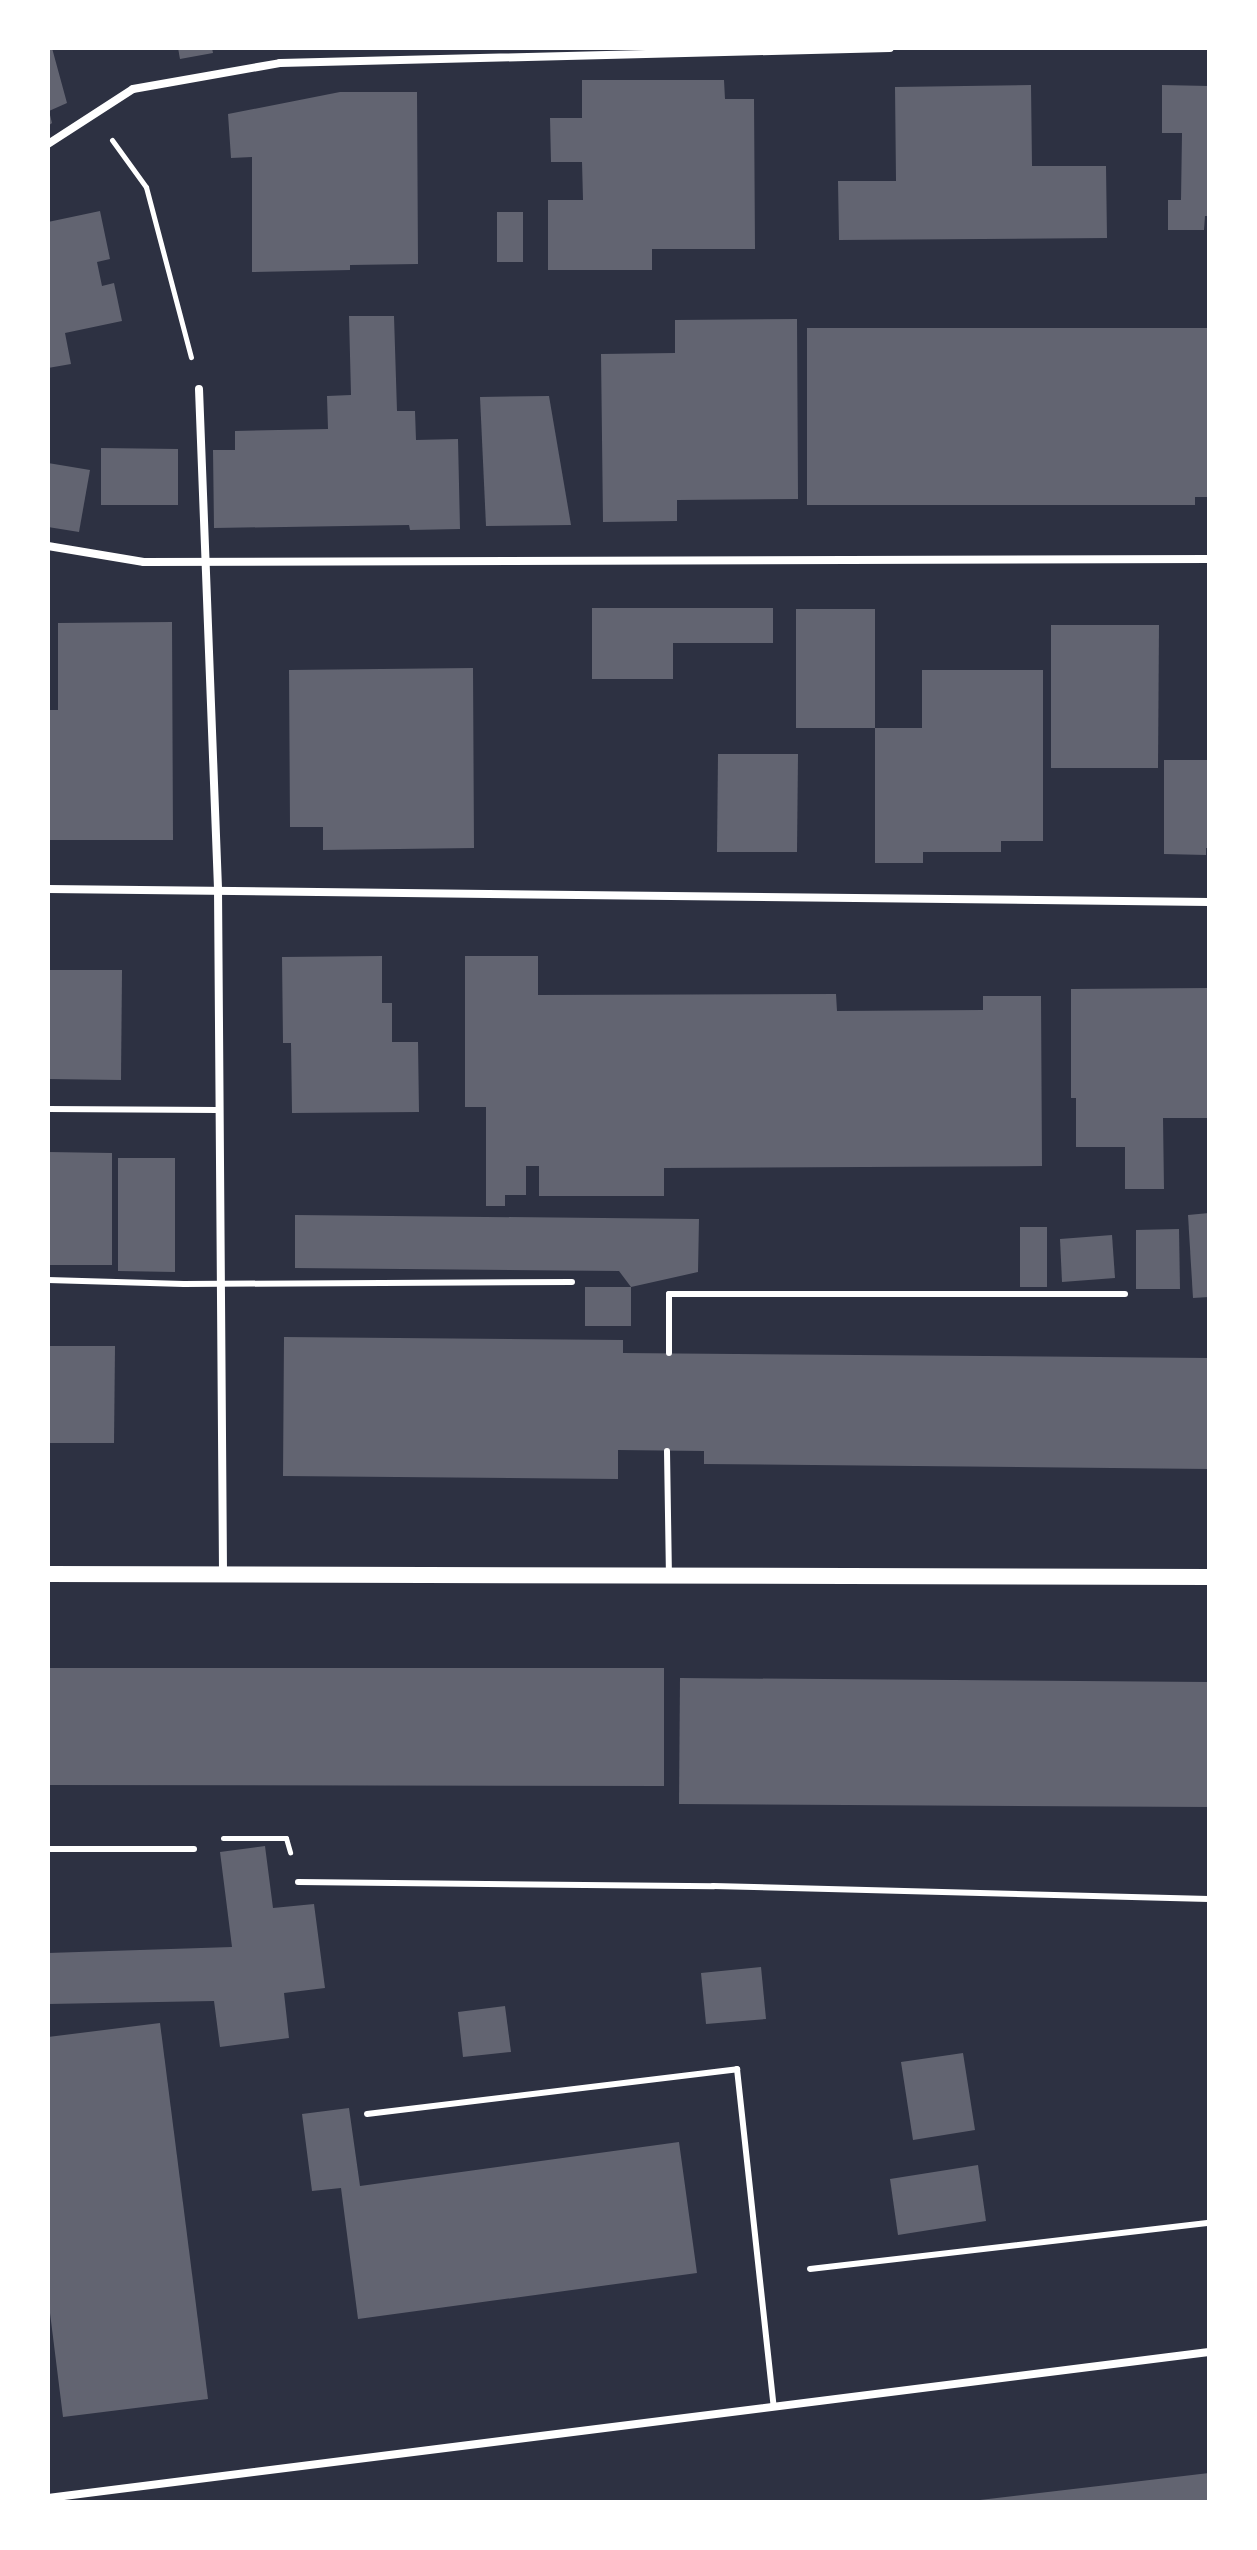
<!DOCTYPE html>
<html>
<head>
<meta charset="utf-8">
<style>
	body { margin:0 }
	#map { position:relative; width:1257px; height:2550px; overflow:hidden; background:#2d3142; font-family:"Noto Sans",sans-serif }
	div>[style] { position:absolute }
	.building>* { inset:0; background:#626471 }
	.path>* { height:5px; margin:-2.5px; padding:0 2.5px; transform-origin:2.5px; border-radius:2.5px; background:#fff }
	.service>* { height:6px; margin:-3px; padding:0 3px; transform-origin:3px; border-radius:3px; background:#fff }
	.minor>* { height:8px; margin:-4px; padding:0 4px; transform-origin:4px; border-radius:4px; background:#fff }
	.secondary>* { height:16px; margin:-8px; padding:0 8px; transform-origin:8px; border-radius:8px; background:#fff }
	span { translate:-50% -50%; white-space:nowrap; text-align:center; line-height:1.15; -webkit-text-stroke:8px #fff; paint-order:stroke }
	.frame { position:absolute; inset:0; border:50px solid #fff; pointer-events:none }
</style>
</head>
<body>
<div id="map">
	<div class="building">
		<i style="clip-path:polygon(48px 48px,52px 48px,67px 103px,49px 111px,52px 123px,48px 126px)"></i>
		<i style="clip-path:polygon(178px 48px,212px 48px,213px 53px,180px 59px)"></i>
		<i style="clip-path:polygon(582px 80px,724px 80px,725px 99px,754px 99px,755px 249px,652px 249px,652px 270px,548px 270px,548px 200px,583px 200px,582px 162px,551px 162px,550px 118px,582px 118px)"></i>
		<i style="clip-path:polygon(1031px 85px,1032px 166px,1106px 166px,1107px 238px,839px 240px,838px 181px,896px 181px,895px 87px)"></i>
		<i style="clip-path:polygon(1162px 85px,1209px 86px,1209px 216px,1205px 216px,1204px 230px,1168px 230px,1168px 200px,1181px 200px,1182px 133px,1162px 133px)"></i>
		<i style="clip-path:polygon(340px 92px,417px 92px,418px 264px,350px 265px,350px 270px,252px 272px,252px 157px,231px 158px,228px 114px)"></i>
		<i style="clip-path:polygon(100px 211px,110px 259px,97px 262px,102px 286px,114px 283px,122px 321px,65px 333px,71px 364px,48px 368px,48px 222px)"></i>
		<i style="clip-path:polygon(497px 212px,523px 212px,523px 262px,497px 262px)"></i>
		<i style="clip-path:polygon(349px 316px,394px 316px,397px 411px,415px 411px,416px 440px,458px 439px,460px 529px,410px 530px,409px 525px,214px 528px,213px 450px,235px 450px,235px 431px,328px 429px,327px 396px,351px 395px)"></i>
		<i style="clip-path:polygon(797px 319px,798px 499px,677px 500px,677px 521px,603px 522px,601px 354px,675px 353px,675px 320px)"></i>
		<i style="clip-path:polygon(807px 328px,1209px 328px,1209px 497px,1195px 497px,1195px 505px,807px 505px)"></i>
		<i style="clip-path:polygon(549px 396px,571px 525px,486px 526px,480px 397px)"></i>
		<i style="clip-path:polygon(101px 448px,178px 449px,178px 505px,101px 505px)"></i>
		<i style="clip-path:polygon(48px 463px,90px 470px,79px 532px,48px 527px)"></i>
		<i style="clip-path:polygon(592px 608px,773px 608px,773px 643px,673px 643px,673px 679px,592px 679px)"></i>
		<i style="clip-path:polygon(796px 609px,875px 609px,875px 728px,796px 728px)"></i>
		<i style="clip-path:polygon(172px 622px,173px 840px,48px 840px,48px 710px,58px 710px,58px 623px)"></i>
		<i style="clip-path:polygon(1051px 625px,1159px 625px,1158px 768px,1051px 768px)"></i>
		<i style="clip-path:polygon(473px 668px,474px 848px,323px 850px,323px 827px,290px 827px,289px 670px)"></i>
		<i style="clip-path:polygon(922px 670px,1043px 670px,1043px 841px,1001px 841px,1001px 852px,923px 852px,923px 863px,875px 863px,875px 728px,922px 728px)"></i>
		<i style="clip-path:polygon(718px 754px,798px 754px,797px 852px,717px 852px)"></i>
		<i style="clip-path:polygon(1164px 760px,1209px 760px,1209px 848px,1206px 848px,1206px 855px,1164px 854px)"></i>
		<i style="clip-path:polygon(382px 956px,382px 1003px,392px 1003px,392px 1042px,418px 1042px,419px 1112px,292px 1113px,291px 1043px,283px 1043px,282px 957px)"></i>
		<i style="clip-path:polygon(465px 956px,538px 956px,538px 995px,836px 994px,837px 1011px,983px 1010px,983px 996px,1041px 996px,1042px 1166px,664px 1168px,664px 1196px,539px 1196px,539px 1166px,526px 1166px,526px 1195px,505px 1195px,505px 1206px,486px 1206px,486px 1107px,465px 1107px)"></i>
		<i style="clip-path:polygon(48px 970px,122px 970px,121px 1080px,48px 1079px)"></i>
		<i style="clip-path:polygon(1209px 988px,1209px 1118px,1163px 1118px,1164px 1189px,1125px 1189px,1125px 1147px,1076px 1147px,1076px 1098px,1071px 1098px,1071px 989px)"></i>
		<i style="clip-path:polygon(48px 1152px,112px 1153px,112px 1265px,48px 1265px)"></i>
		<i style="clip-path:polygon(118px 1158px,175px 1158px,175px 1272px,118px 1271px)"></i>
		<i style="clip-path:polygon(1209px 1213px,1209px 1297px,1193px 1298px,1188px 1215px)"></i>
		<i style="clip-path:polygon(295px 1215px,699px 1219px,698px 1272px,631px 1287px,631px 1326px,585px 1326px,585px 1287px,631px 1287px,619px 1271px,295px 1268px)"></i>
		<i style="clip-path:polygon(1020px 1227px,1047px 1227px,1047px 1287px,1020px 1287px)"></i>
		<i style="clip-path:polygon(1179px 1229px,1180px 1289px,1136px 1289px,1136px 1230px)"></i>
		<i style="clip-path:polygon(1112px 1235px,1115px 1278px,1062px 1282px,1060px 1239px)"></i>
		<i style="clip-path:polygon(284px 1337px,623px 1340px,623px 1353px,1209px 1358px,1209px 1469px,704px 1464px,704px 1451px,618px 1450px,618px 1479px,283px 1476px)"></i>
		<i style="clip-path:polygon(48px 1346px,115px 1346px,114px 1443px,48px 1443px)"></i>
		<i style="clip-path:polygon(48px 1668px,664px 1668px,664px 1786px,48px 1785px)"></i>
		<i style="clip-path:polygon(680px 1678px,1209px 1682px,1209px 1807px,679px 1804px)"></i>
		<i style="clip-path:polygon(265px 1846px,273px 1908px,314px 1904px,325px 1988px,284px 1993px,289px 2038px,220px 2047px,214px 2001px,48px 2004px,48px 1953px,232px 1947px,220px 1852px)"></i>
		<i style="clip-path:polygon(761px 1967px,766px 2019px,706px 2024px,701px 1973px)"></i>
		<i style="clip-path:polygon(505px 2006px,511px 2052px,463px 2057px,458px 2012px)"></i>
		<i style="clip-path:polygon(160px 2023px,208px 2399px,63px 2417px,48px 2297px,48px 2037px)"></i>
		<i style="clip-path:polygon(963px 2053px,975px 2130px,913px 2140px,901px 2062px)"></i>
		<i style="clip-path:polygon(349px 2108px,360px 2186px,679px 2142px,697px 2273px,358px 2319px,341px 2188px,312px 2191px,302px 2114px)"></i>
		<i style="clip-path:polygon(978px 2165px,986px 2221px,898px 2235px,890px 2179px)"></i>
		<i style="clip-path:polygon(1209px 2473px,1209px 2502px,980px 2502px,980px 2500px)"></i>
	</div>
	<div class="path">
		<i style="left:112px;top:140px;width:58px;rotate:54.1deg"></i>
		<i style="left:146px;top:187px;width:176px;rotate:75.2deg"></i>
		<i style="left:223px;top:1838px;width:63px"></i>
		<i style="left:286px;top:1838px;width:15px;rotate:74deg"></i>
	</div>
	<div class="service">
		<i style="left:48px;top:1109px;width:170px;rotate:0.3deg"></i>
		<i style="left:48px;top:1280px;width:136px;rotate:1.7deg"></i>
		<i style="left:184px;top:1284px;width:388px;rotate:-0.3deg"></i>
		<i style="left:669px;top:1353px;width:59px;rotate:-90deg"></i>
		<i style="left:669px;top:1294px;width:456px"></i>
		<i style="left:667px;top:1451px;width:124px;rotate:89.1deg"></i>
		<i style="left:48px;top:1849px;width:146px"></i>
		<i style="left:298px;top:1882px;width:415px;rotate:0.6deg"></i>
		<i style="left:713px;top:1886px;width:496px;rotate:1.5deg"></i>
		<i style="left:367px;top:2114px;width:373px;rotate:-6.9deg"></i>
		<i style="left:737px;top:2069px;width:340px;rotate:83.8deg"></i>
		<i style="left:810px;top:2269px;width:402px;rotate:-6.6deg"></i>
	</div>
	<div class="minor">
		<i style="left:48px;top:144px;width:101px;rotate:-32.9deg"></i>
		<i style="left:133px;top:89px;width:149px;rotate:-10deg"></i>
		<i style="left:280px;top:63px;width:610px;rotate:-1.41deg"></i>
		<i style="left:199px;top:389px;width:500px;rotate:87.82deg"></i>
		<i style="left:218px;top:889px;width:685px;rotate:89.58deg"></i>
		<i style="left:48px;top:546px;width:97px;rotate:9.5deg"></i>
		<i style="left:144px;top:562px;width:1065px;rotate:-0.16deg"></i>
		<i style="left:48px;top:889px;width:1161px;rotate:0.64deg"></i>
		<i style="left:48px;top:2498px;width:1170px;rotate:-7.17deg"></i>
	</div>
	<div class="secondary">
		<i style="left:48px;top:1574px;width:1161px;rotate:0.15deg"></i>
	</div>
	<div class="frame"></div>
</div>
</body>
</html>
